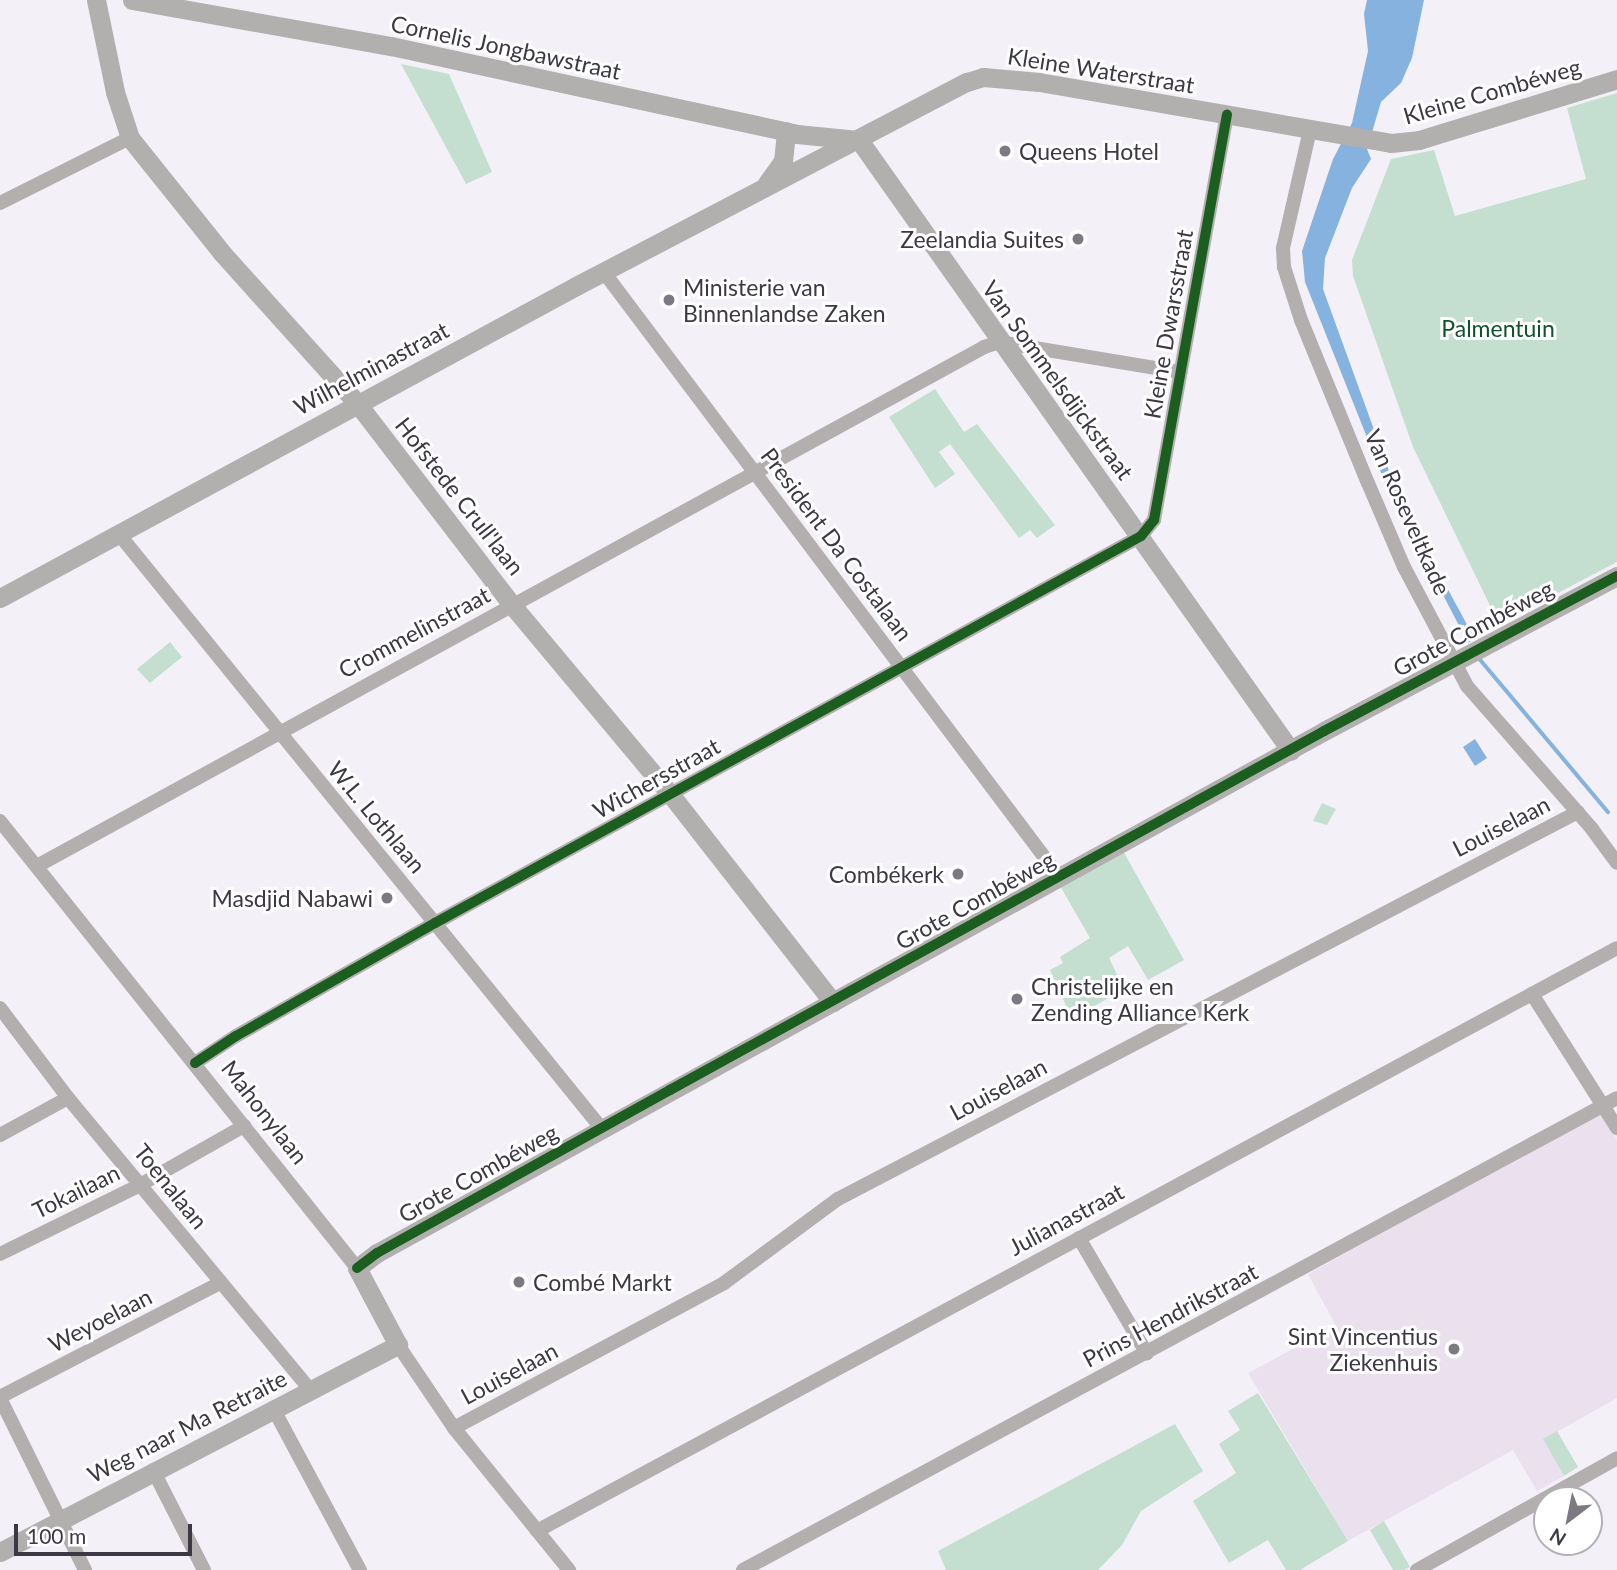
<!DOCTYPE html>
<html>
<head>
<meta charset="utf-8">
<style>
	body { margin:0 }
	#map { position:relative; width:1617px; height:1570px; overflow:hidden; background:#f3f0f8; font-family:Lato,sans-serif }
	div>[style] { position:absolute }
	.medical>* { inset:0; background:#eae0ee }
	.green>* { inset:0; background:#c4dfd0 }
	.water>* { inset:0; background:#86b2df }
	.stream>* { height:3.5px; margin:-1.75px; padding:0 1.75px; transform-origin:1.75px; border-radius:1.75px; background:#86b2df }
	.street>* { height:14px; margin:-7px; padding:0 7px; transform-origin:7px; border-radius:7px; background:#b3afaf }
	.secondary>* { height:19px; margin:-9.5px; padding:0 9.5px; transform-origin:9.5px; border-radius:9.5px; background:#b2afaf }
	.cycleway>* { height:10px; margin:-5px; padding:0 5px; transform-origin:5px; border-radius:5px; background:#1b5e20 }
	.dots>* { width:19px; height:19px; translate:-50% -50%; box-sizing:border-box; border:4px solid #fff; border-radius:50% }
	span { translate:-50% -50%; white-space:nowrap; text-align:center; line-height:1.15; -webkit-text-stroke:6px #fff; paint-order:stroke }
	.street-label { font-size:23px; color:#3d3944 }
	.poi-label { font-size:23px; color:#3d3944 }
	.left { translate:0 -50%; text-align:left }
	.right { translate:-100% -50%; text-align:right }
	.park-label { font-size:23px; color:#105130 }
	.north { position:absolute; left:1533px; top:1486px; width:70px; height:70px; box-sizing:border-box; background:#fff; border:2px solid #b1b0b4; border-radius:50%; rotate:212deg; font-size:19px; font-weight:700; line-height:28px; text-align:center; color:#3d3944 }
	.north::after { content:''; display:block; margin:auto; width:24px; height:32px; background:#7d7983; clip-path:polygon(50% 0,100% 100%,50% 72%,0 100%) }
	.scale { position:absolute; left:14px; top:1524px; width:178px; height:32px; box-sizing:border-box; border:4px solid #3d3944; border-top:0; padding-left:9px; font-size:21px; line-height:24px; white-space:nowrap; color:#3d3944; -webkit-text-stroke:5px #fff; paint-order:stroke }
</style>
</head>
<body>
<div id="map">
	<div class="medical">
		<i style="clip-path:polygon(1601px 1112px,1617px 1140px,1617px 1398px,1544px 1439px,1564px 1476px,1537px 1491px,1513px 1450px,1348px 1541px,1248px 1373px,1336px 1326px,1308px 1274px)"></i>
	</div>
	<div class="green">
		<i style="clip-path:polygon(401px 64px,449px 74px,492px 172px,466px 184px)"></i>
		<i style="clip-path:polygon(1617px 93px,1617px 562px,1499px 624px,1413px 447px,1353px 276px,1352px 260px,1391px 159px,1434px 150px,1455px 216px,1586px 179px,1567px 108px)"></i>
		<i style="clip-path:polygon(935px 389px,964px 432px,977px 424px,1055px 525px,1037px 538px,1030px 530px,1019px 538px,950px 444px,939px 452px,955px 474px,935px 488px,889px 417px)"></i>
		<i style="clip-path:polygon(170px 642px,182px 657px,150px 683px,137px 669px)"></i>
		<i style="clip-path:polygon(1322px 803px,1336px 809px,1327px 825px,1313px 821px)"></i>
		<i style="clip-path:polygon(1122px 849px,1184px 960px,1148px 980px,1128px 946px,1109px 958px,1124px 989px,1072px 1019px,1050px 970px,1063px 963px,1060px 957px,1090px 938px,1059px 884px)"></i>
		<i style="clip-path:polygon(1258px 1393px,1348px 1541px,1300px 1570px,1286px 1570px,1268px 1540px,1229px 1563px,1193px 1501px,1236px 1473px,1219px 1444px,1240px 1430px,1228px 1411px)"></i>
		<i style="clip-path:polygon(1175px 1424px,1203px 1471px,1141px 1511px,1122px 1545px,1098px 1570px,946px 1570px,938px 1551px)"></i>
		<i style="clip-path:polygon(1557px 1431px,1578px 1467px,1564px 1476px,1543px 1439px)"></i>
		<i style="clip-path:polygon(1384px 1521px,1410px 1567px,1404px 1570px,1393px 1570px,1370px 1530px)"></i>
	</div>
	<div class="water">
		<i style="clip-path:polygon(1367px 0,1424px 0,1412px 58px,1401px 83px,1381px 102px,1367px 149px,1371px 159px,1352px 188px,1325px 258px,1323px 289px,1389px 471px,1405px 510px,1471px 632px,1474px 639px,1468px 643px,1386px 485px,1305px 282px,1302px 251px,1333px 159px,1352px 123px,1368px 51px,1364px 14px)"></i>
		<i style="clip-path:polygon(1475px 739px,1487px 758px,1475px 766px,1463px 747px)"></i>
	</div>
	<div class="stream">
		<i style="left:1479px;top:658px;width:201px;rotate:50deg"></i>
	</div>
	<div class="street">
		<i style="left:1310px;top:130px;width:121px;rotate:102.9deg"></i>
		<i style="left:1283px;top:248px;width:19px;rotate:87deg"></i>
		<i style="left:1284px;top:267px;width:56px;rotate:72.2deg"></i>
		<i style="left:1301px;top:320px;width:176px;rotate:67.7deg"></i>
		<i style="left:1368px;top:483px;width:91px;rotate:66.8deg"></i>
		<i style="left:1404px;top:567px;width:135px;rotate:62.1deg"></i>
		<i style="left:1467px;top:686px;width:190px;rotate:48.8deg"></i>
		<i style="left:1592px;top:829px;width:42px;rotate:53.7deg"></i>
		<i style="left:0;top:203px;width:145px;rotate:-26.6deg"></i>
		<i style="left:603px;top:271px;width:760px;rotate:53.02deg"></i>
		<i style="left:118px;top:533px;width:768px;rotate:50.92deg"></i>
		<i style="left:0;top:821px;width:572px;rotate:51.39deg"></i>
		<i style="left:37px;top:866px;width:1080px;rotate:-28.72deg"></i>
		<i style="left:984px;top:347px;width:16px;rotate:-18deg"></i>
		<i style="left:999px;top:342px;width:184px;rotate:9.4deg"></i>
		<i style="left:1532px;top:994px;width:159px;rotate:57.6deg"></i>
		<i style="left:0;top:1008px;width:113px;rotate:52.9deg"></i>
		<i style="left:68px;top:1098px;width:379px;rotate:50.3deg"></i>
		<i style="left:195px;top:1063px;width:49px;rotate:-33.4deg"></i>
		<i style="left:236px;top:1036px;width:229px;rotate:-29.6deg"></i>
		<i style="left:435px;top:923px;width:805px;rotate:-28.73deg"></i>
		<i style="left:1141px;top:536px;width:21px;rotate:-51deg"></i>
		<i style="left:1154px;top:520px;width:412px;rotate:-79.8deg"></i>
		<i style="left:0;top:1135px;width:77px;rotate:-28.6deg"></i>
		<i style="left:1079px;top:1238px;width:134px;rotate:59.6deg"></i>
		<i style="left:0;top:1254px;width:156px;rotate:-26.2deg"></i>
		<i style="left:140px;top:1185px;width:120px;rotate:-29.6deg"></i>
		<i style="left:398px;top:1345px;width:100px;rotate:56deg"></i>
		<i style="left:454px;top:1428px;width:183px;rotate:51deg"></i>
		<i style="left:0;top:1397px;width:248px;rotate:-27.4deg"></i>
		<i style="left:0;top:1398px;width:192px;rotate:63.7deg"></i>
		<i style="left:273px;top:1408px;width:184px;rotate:61.8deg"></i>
		<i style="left:454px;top:1428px;width:306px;rotate:-28.2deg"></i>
		<i style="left:724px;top:1283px;width:142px;rotate:-36.4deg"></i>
		<i style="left:838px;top:1199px;width:835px;rotate:-27.61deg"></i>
		<i style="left:153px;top:1470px;width:112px;rotate:63deg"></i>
		<i style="left:537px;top:1531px;width:1227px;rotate:-28.36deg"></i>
		<i style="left:743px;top:1570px;width:993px;rotate:-28.37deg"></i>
		<i style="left:1417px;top:1570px;width:229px;rotate:-29.2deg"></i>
	</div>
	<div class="secondary">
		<i style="left:96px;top:0;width:94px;rotate:78.3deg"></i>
		<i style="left:115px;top:92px;width:48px;rotate:71.9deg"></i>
		<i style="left:130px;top:138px;width:147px;rotate:51.3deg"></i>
		<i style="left:222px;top:253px;width:202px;rotate:48deg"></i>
		<i style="left:357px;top:403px;width:255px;rotate:52.5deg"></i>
		<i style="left:512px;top:605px;width:248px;rotate:50.1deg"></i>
		<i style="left:671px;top:795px;width:263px;rotate:52deg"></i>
		<i style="left:132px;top:0;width:263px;rotate:10.1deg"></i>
		<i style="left:391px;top:46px;width:415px;rotate:12.2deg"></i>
		<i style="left:797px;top:134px;width:61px;rotate:5.6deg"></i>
		<i style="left:859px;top:140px;width:748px;rotate:54.74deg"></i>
		<i style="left:767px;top:183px;width:27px;rotate:-54deg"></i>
		<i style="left:783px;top:161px;width:30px;rotate:-84deg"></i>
		<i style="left:0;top:598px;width:655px;rotate:-28.44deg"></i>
		<i style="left:576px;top:286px;width:441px;rotate:-27.6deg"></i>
		<i style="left:967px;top:82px;width:17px;rotate:-17deg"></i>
		<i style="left:983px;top:77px;width:56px;rotate:5.1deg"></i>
		<i style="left:1039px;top:82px;width:357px;rotate:9.8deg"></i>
		<i style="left:1391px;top:143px;width:28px;rotate:-6deg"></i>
		<i style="left:1419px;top:140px;width:207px;rotate:-17.1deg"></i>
		<i style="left:0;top:1552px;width:449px;rotate:-27.5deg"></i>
		<i style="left:398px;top:1345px;width:87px;rotate:-118deg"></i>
		<i style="left:357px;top:1268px;width:25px;rotate:-37deg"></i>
		<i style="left:377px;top:1253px;width:1081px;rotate:-28.86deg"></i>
		<i style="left:1324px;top:731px;width:331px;rotate:-27.9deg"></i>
	</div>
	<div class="cycleway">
		<i style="left:195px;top:1063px;width:49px;rotate:-33.4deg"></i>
		<i style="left:236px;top:1036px;width:229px;rotate:-29.6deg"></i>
		<i style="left:435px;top:923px;width:805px;rotate:-28.73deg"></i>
		<i style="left:1141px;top:536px;width:21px;rotate:-51deg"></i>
		<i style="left:1154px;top:520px;width:412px;rotate:-79.8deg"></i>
		<i style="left:357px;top:1268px;width:25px;rotate:-37deg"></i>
		<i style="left:377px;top:1253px;width:335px;rotate:-29.1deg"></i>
		<i style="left:670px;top:1090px;width:746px;rotate:-28.76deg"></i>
		<i style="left:1324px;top:731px;width:331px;rotate:-27.9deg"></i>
	</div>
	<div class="dots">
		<i style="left:1005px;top:151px;background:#7d7983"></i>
		<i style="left:1078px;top:239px;background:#7d7983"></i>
		<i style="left:669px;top:300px;background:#7d7983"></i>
		<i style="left:958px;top:874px;background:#7d7983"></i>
		<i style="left:387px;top:898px;background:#7d7983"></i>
		<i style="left:1017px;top:999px;background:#7d7983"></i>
		<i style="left:519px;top:1282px;background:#7d7983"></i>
		<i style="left:1454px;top:1349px;background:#7d7983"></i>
	</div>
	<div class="street-label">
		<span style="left:506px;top:47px;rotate:12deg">Cornelis Jongbawstraat</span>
		<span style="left:1101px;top:70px;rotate:9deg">Kleine Waterstraat</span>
		<span style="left:1492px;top:91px;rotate:-16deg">Kleine Combéweg</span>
		<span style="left:1168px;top:324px;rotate:-80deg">Kleine Dwarsstraat</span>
		<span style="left:371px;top:368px;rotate:-28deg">Wilhelminastraat</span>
		<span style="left:1058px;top:380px;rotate:54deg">Van Sommelsdijckstraat</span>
		<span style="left:460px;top:496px;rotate:52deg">Hofstede Crull'laan</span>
		<span style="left:1408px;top:512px;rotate:66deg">Van Roseveltkade</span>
		<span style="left:837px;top:544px;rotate:53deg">President Da Costalaan</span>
		<span style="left:1473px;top:628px;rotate:-28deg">Grote Combéweg</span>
		<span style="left:414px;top:632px;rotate:-28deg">Crommelinstraat</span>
		<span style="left:656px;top:778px;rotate:-29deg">Wichersstraat</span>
		<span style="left:377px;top:817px;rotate:50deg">W.L. Lothlaan</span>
		<span style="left:1501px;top:826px;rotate:-27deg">Louiselaan</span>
		<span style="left:975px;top:900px;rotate:-29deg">Grote Combéweg</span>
		<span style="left:998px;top:1089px;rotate:-28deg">Louiselaan</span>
		<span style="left:265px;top:1112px;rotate:52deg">Mahonylaan</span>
		<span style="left:478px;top:1173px;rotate:-29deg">Grote Combéweg</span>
		<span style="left:171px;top:1186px;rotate:51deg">Toenalaan</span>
		<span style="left:76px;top:1191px;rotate:-26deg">Tokailaan</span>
		<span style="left:1066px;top:1219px;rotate:-28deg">Julianastraat</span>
		<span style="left:1170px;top:1315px;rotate:-28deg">Prins Hendrikstraat</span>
		<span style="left:100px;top:1320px;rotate:-27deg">Weyoelaan</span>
		<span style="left:509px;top:1373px;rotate:-28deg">Louiselaan</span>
		<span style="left:187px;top:1426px;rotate:-27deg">Weg naar Ma Retraite</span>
	</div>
	<div class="poi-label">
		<span class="left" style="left:1019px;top:151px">Queens Hotel</span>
		<span class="right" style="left:1064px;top:239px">Zeelandia Suites</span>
		<span class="left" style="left:683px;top:300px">Ministerie van<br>Binnenlandse Zaken</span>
		<span class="right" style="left:944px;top:874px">Combékerk</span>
		<span class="right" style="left:373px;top:898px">Masdjid Nabawi</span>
		<span class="left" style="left:1031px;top:999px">Christelijke en<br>Zending Alliance Kerk</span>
		<span class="left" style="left:533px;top:1282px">Combé Markt</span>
		<span class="right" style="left:1438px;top:1349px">Sint Vincentius<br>Ziekenhuis</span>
	</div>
	<div class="park-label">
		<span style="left:1498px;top:328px">Palmentuin</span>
	</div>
	<div class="north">N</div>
	<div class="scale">100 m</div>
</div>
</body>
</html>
